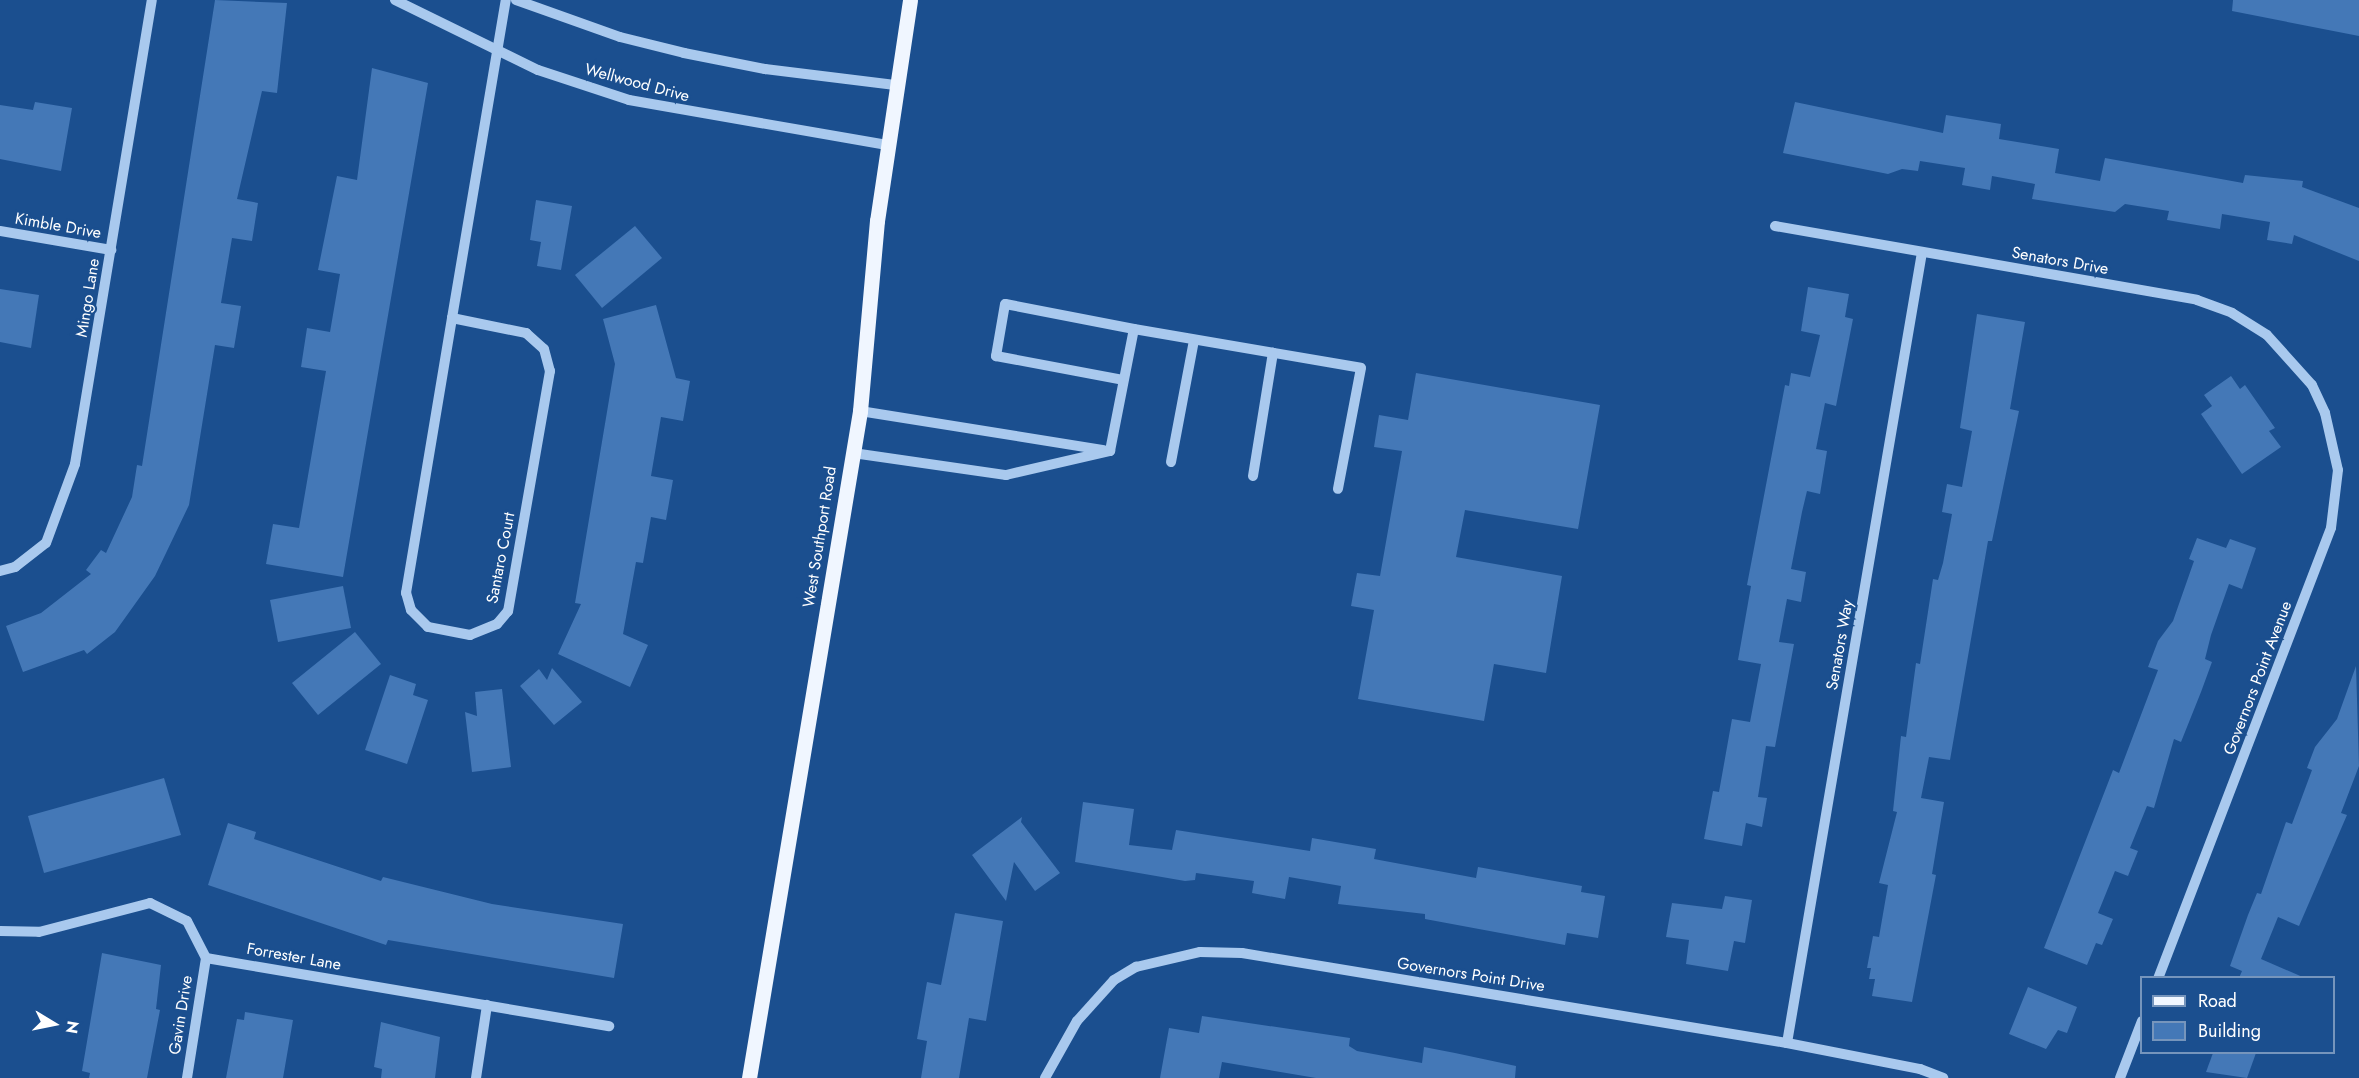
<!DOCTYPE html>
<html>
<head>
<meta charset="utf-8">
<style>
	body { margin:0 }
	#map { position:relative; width:2359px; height:1078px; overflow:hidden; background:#1b4f8f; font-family:Jost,sans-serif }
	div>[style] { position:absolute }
	.building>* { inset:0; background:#4478b7 }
	.minor>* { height:10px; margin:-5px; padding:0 5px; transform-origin:5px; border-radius:5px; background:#a9c9ee }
	.major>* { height:15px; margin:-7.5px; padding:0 7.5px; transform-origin:7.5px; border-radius:7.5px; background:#f0f6ff }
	span { translate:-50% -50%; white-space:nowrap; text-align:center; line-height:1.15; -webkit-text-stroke:4.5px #1b4f8f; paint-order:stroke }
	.street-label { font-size:16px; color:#fff }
	.legend { position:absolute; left:2140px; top:976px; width:195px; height:78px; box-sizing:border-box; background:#1b4f8f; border:2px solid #7695bc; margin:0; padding:8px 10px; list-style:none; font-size:18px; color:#fff }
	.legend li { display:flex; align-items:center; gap:12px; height:30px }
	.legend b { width:30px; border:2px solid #7695bc }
	.north { position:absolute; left:24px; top:994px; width:60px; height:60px; -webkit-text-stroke:4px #1b4f8f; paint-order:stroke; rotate:100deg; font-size:16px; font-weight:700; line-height:24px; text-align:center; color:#fff }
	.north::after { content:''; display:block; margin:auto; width:21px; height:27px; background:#fff; clip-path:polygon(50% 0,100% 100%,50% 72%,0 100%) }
</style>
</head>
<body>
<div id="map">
	<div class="building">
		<i style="clip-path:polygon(215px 0,287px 3px,277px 93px,262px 91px,237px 199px,258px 203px,252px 241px,232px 238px,221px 303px,241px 306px,234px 348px,215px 345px,189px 505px,155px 576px,115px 632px,87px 654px,84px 650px,23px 672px,6px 626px,41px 613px,91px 574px,86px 570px,101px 550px,106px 553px,132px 497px,137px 465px,142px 466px)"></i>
		<i style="clip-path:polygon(2233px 0,2359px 0,2359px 36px,2232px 11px)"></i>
		<i style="clip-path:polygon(372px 68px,428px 83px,343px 577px,266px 564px,273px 524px,299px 528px,326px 371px,301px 367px,307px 328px,330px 332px,340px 274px,318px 270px,337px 176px,357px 180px)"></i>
		<i style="clip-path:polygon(35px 102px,72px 108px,61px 171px,0 159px,0 105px,33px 110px)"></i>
		<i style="clip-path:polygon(1795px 102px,1943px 133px,1946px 115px,2001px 124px,1999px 139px,2059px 149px,2055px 173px,2100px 181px,2105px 158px,2243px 183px,2245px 175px,2303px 181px,2302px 187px,2359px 208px,2359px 261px,2294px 235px,2292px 244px,2267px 240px,2270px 222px,2222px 214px,2220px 229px,2167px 220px,2169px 211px,2125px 204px,2115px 212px,2032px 199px,2035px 184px,1992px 176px,1990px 190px,1962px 185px,1965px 168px,1920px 161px,1918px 171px,1902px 169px,1888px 174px,1783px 153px)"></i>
		<i style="clip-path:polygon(536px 200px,572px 206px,561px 270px,537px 266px,541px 242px,530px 240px)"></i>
		<i style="clip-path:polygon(635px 226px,662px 258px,602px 308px,575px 275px)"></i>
		<i style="clip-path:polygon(1808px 287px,1849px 294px,1845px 317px,1853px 319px,1836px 406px,1825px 403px,1816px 449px,1827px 451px,1820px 494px,1807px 491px,1802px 512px,1791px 569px,1806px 572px,1801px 602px,1787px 599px,1779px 642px,1794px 644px,1775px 747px,1766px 746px,1758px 797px,1767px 798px,1762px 827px,1746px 823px,1742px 846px,1704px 839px,1713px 791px,1719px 792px,1732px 719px,1750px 722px,1761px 664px,1738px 660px,1751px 586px,1747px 585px,1785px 385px,1789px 386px,1791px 373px,1810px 377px,1820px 335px,1801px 331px)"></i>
		<i style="clip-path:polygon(0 289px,39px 295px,31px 348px,0 342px)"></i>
		<i style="clip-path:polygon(656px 305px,676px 378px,690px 381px,683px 421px,661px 417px,651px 476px,673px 480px,666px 520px,651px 517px,643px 563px,636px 562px,623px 634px,648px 645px,630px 687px,558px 654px,581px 604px,575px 603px,615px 364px,603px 319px)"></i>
		<i style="clip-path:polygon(1977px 314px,2025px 322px,2010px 409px,2019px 411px,1992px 541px,1988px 541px,1950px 760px,1929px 757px,1921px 798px,1944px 802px,1932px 874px,1936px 875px,1912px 1002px,1872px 996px,1875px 979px,1869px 979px,1871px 968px,1867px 968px,1873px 936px,1879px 937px,1888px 885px,1879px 883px,1897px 812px,1893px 811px,1901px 736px,1906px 737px,1916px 663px,1920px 664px,1933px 579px,1938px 580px,1943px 563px,1952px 514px,1942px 512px,1947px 484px,1962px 487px,1972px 431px,1960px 428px)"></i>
		<i style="clip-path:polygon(1416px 373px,1600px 405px,1578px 529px,1465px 510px,1456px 557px,1562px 576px,1546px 673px,1494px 664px,1484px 721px,1358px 699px,1374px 610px,1351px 606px,1357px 573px,1380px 576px,1402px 451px,1374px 447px,1379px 415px,1408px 420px)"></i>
		<i style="clip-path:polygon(2231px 376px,2240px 389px,2245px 385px,2275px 428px,2269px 431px,2281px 447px,2242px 474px,2201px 414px,2212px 406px,2204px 395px)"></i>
		<i style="clip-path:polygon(2197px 538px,2226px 548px,2230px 539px,2256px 548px,2242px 589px,2229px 584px,2211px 635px,2205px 659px,2212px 662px,2201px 692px,2181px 742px,2174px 739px,2154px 808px,2147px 806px,2130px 848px,2138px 851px,2128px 876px,2115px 871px,2098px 913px,2113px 919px,2102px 945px,2096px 943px,2087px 965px,2044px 948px,2113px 770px,2119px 773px,2158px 670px,2148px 667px,2158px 641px,2173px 621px,2194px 561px,2189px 559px)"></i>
		<i style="clip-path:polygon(343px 586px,351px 628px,278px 642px,270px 600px)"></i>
		<i style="clip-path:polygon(355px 632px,381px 664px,318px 715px,292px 683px)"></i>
		<i style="clip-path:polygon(2356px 666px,2359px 766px,2341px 813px,2347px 815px,2299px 926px,2278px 917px,2261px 959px,2305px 978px,2239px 978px,2242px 971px,2230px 966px,2248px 915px,2257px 893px,2261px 894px,2286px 822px,2292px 824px,2312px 770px,2307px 768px,2315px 747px,2337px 719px)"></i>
		<i style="clip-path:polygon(552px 668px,582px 702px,554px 725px,520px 686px,539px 669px,547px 680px)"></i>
		<i style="clip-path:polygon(390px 675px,416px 684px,413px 695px,428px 700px,407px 764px,365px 750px)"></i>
		<i style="clip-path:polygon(502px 689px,511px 767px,472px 772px,465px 712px,477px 716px,475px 692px)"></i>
		<i style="clip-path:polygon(164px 778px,181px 835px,44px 873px,28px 816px)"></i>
		<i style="clip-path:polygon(1083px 802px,1134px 809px,1129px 845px,1172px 850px,1176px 830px,1310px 851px,1312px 838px,1376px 849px,1374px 859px,1476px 878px,1478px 867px,1582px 886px,1581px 892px,1605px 896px,1598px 938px,1567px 933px,1565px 945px,1425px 919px,1425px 914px,1338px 904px,1341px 886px,1289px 877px,1285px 899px,1252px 893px,1254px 881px,1196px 873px,1195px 880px,1185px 881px,1075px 862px)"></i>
		<i style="clip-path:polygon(1022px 817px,1021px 822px,1060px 873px,1035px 891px,1014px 862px,1006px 901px,972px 855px)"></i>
		<i style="clip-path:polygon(228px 823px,256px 832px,254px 839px,381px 881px,383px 877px,492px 904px,623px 924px,614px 978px,388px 940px,386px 945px,208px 885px)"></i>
		<i style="clip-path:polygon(1725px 896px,1752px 900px,1745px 943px,1734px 941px,1728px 971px,1686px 964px,1689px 940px,1666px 937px,1672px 903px,1722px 909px)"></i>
		<i style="clip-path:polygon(955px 913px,1003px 921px,986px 1021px,969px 1018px,959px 1078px,921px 1078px,927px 1041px,917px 1039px,927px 982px,941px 985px)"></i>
		<i style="clip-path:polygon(102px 953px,161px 965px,156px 1009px,160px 1010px,147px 1078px,89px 1078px,90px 1073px,82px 1071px)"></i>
		<i style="clip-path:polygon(2028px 987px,2077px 1007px,2067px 1033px,2058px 1030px,2046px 1049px,2009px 1034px)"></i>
		<i style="clip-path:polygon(245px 1012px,293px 1020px,283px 1078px,226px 1078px,237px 1019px,244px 1020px)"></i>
		<i style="clip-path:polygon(1202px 1016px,1350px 1038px,1349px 1046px,1357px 1051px,1422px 1063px,1424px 1047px,1455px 1053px,1516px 1066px,1515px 1078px,1316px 1078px,1222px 1062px,1219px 1078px,1160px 1078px,1169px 1028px,1199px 1033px)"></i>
		<i style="clip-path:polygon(381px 1022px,440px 1037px,435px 1078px,381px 1078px,382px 1069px,374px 1067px)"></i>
		<i style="clip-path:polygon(2213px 1053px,2256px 1053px,2247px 1078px,2206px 1072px)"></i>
	</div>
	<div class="minor">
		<i style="left:395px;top:0;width:159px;rotate:26.1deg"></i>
		<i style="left:538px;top:70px;width:96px;rotate:18.2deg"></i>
		<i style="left:629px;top:100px;width:262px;rotate:9.9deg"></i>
		<i style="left:516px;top:0;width:110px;rotate:19.6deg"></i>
		<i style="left:620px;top:37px;width:66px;rotate:14deg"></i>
		<i style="left:684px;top:53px;width:83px;rotate:11.2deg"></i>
		<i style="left:765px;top:69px;width:131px;rotate:7deg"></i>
		<i style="left:1775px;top:226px;width:428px;rotate:9.9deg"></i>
		<i style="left:2197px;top:300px;width:37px;rotate:20deg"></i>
		<i style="left:2232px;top:313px;width:41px;rotate:32.2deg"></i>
		<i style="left:2267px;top:335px;width:67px;rotate:48deg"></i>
		<i style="left:2312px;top:385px;width:31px;rotate:65deg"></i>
		<i style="left:2325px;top:413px;width:58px;rotate:77.2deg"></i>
		<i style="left:2338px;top:470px;width:58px;rotate:96.9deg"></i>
		<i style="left:2331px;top:528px;width:482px;rotate:111deg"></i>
		<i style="left:0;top:231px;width:113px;rotate:9.7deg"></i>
		<i style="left:452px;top:318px;width:76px;rotate:11.5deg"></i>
		<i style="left:526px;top:333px;width:24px;rotate:42deg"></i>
		<i style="left:544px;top:349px;width:23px;rotate:75deg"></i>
		<i style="left:550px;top:371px;width:244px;rotate:99.9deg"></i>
		<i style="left:508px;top:611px;width:17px;rotate:130deg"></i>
		<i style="left:497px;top:624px;width:29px;rotate:158deg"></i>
		<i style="left:470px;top:635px;width:43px;rotate:-169.2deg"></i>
		<i style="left:428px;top:627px;width:24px;rotate:-135deg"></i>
		<i style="left:411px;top:610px;width:18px;rotate:-106deg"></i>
		<i style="left:406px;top:593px;width:279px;rotate:-80.5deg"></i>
		<i style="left:452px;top:318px;width:323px;rotate:-80.4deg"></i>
		<i style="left:1134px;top:329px;width:230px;rotate:9.7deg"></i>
		<i style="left:1361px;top:368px;width:123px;rotate:100.8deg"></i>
		<i style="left:860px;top:411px;width:247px;rotate:9.1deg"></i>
		<i style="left:1110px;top:451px;width:124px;rotate:-78.9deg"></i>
		<i style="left:1134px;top:329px;width:131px;rotate:-169deg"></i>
		<i style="left:1005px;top:304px;width:53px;rotate:99.8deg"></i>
		<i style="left:996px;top:356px;width:129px;rotate:10.7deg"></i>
		<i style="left:853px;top:453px;width:155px;rotate:8.2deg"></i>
		<i style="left:1006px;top:475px;width:107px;rotate:-13deg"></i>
		<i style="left:1171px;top:462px;width:124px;rotate:-79.3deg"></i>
		<i style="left:1253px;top:476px;width:125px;rotate:-80.8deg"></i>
		<i style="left:0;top:571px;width:16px;rotate:-15deg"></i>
		<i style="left:15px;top:567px;width:39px;rotate:-38deg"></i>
		<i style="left:46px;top:543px;width:84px;rotate:-69.8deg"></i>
		<i style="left:75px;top:464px;width:470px;rotate:-80.6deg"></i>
		<i style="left:0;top:931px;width:39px;rotate:1deg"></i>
		<i style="left:39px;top:932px;width:115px;rotate:-14.6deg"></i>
		<i style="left:150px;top:903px;width:41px;rotate:25.9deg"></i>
		<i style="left:187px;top:921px;width:42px;rotate:62.8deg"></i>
		<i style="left:206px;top:958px;width:409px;rotate:9.6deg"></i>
		<i style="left:1787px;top:1043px;width:802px;rotate:-80.31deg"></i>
		<i style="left:187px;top:1078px;width:121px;rotate:-81deg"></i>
		<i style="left:476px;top:1078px;width:74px;rotate:-81.4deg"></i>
		<i style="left:1045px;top:1078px;width:65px;rotate:-60.7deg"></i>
		<i style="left:1077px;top:1021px;width:55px;rotate:-47.9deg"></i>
		<i style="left:1114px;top:980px;width:26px;rotate:-31deg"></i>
		<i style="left:1136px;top:967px;width:66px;rotate:-13.2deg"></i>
		<i style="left:1200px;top:952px;width:42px;rotate:1.4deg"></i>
		<i style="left:1242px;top:953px;width:552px;rotate:9.38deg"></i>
		<i style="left:1787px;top:1043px;width:136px;rotate:11.1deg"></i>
		<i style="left:1920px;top:1069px;width:25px;rotate:21deg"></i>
		<i style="left:2120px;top:1078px;width:61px;rotate:-68.9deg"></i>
	</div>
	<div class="major">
		<i style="left:749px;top:1078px;width:676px;rotate:-80.55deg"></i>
		<i style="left:860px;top:411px;width:191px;rotate:-84.9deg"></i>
		<i style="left:877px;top:221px;width:223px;rotate:-81.5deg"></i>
	</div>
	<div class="street-label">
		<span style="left:637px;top:83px;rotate:15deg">Wellwood Drive</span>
		<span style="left:58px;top:226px;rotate:10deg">Kimble Drive</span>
		<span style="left:2060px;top:261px;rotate:10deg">Senators Drive</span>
		<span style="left:88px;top:298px;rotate:-81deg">Mingo Lane</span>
		<span style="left:820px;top:537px;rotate:-81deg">West Southport Road</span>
		<span style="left:501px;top:558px;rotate:-79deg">Santaro Court</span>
		<span style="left:1840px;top:645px;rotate:-80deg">Senators Way</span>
		<span style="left:2258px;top:678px;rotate:-69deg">Governors Point Avenue</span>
		<span style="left:294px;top:957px;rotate:10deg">Forrester Lane</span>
		<span style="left:1471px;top:975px;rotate:9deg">Governors Point Drive</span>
		<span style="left:181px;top:1015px;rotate:-81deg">Gavin Drive</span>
	</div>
	<ul class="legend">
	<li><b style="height:8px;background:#f0f6ff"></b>Road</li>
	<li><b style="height:16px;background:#4478b7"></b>Building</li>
	</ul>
	<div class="north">N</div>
</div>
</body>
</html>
